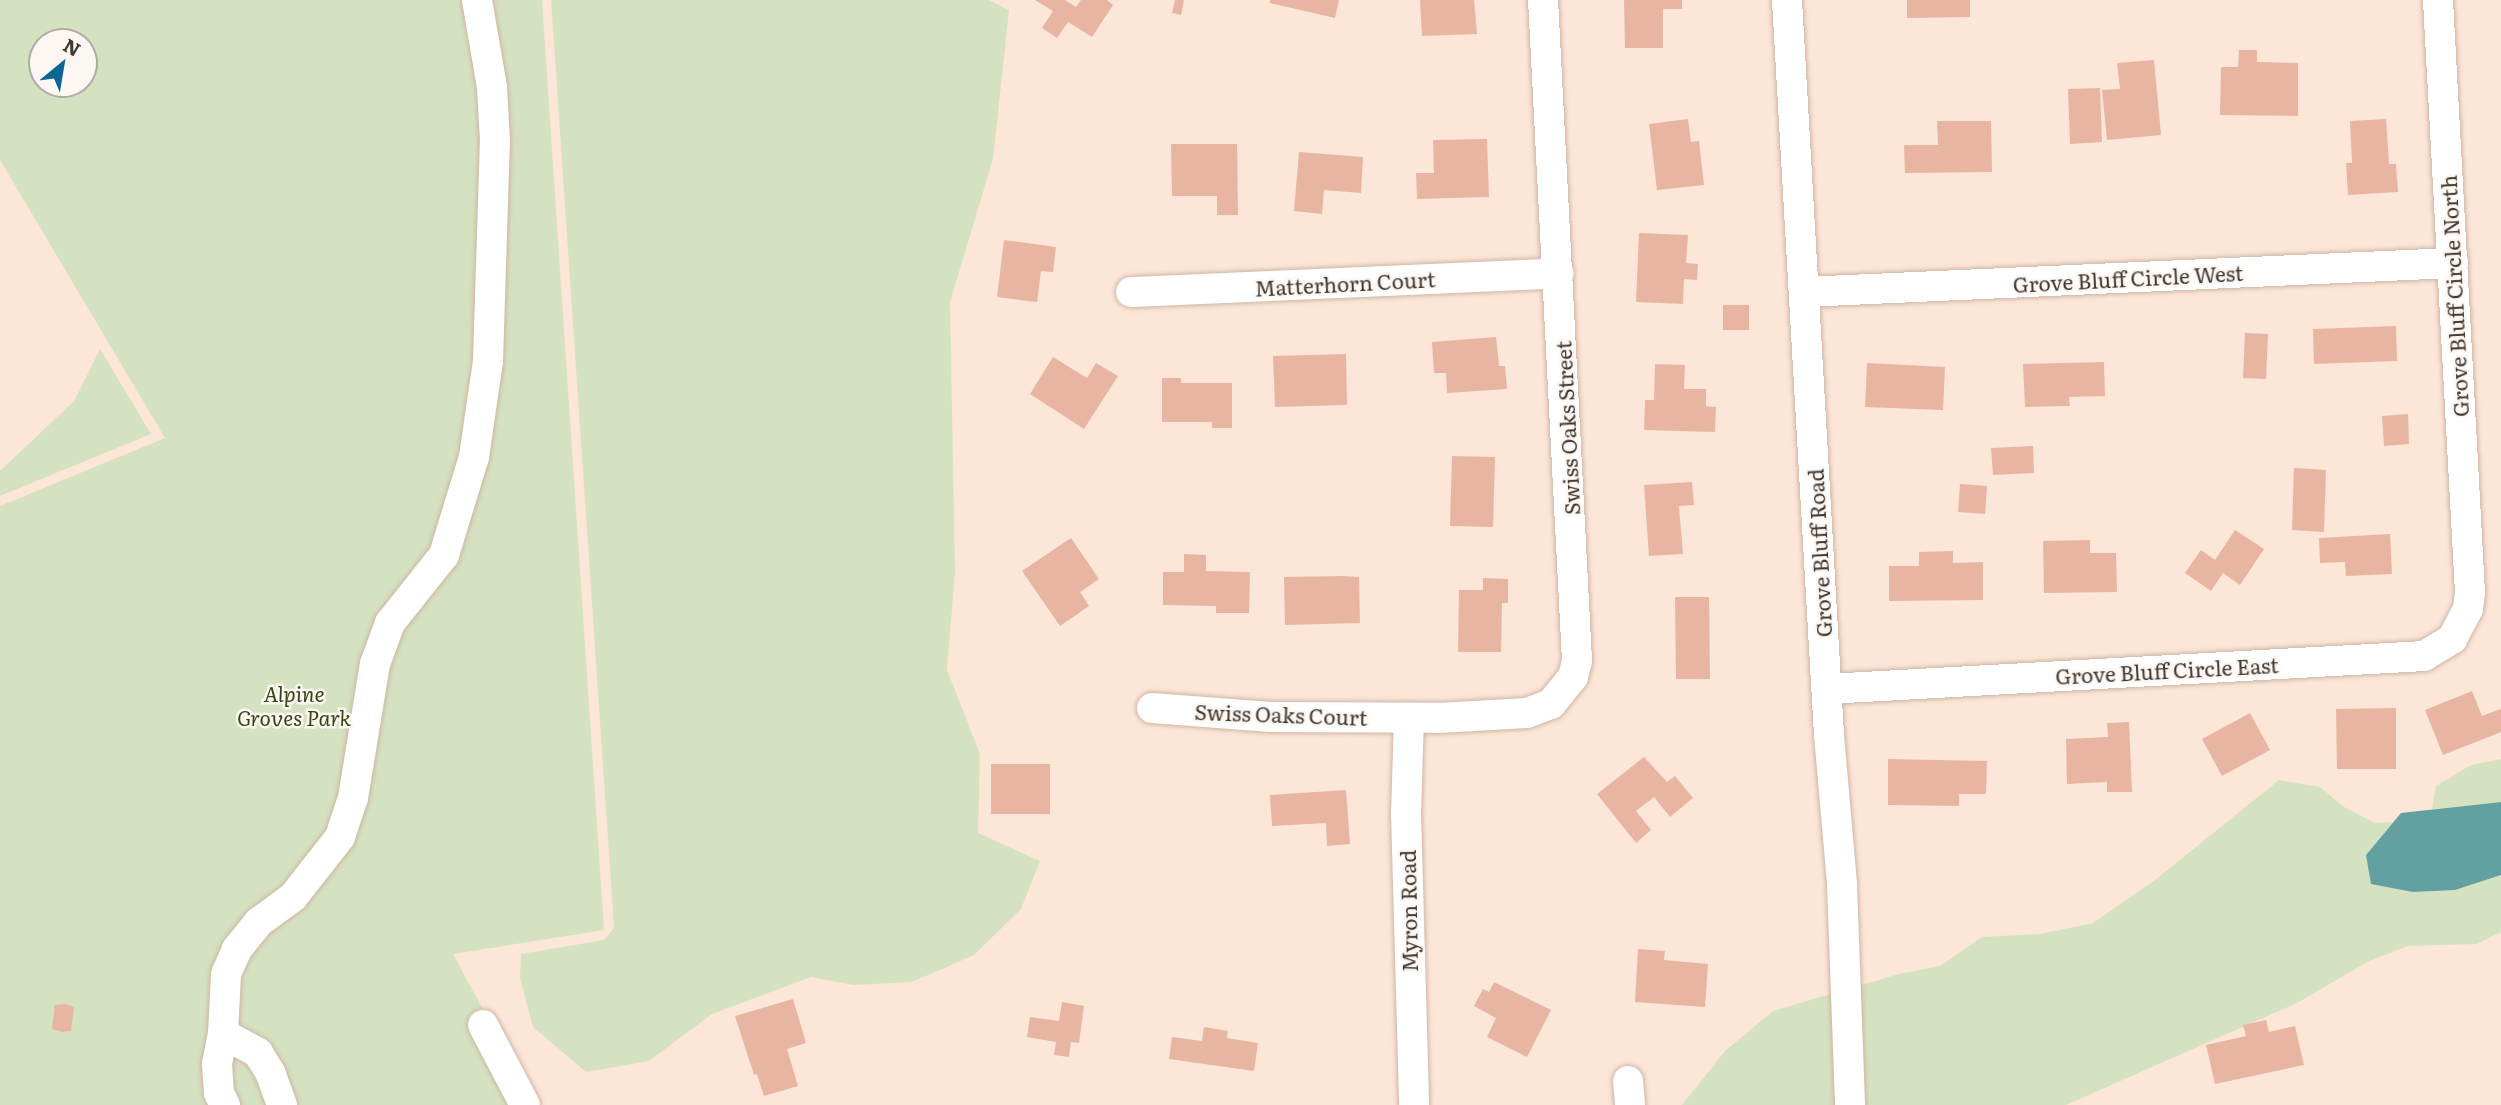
<!DOCTYPE html>
<html>
<head>
<meta charset="utf-8">
<style>
	body { margin:0 }
	#map { position:relative; width:2501px; height:1105px; overflow:hidden; background:#fce6d7; font-family:Literata,serif }
	div>[style] { position:absolute }
	.green>* { inset:0; background:#d5e2c1 }
	.water>* { inset:0; background:#62a0a2 }
	.building>* { inset:0; background:#e8b5a3 }
	.roads { filter:drop-shadow(0 0 2px #cfb5a3) drop-shadow(0 0 2px #cfb5a3) }
	.minor>* { height:30px; margin:-15px; padding:0 15px; transform-origin:15px; border-radius:15px; background:#fff }
	span { translate:-50% -50%; white-space:nowrap; text-align:center; line-height:1.15; -webkit-text-stroke:5px #fdf7f3; paint-order:stroke }
	.street-label { font-size:21px; color:#41372f }
	.park-label { font-size:21px; color:#354412; font-style:italic }
	.north { position:absolute; left:28px; top:28px; width:70px; height:70px; box-sizing:border-box; background:#fdf7f3; border:2px solid #b2aaa5; border-radius:50%; rotate:30deg; font-size:19px; font-weight:700; line-height:28px; text-align:center; color:#41372f }
	.north::after { content:''; display:block; margin:auto; width:24px; height:32px; background:#0a6696; clip-path:polygon(50% 0,100% 100%,50% 72%,0 100%) }
</style>
</head>
<body>
<div id="map">
	<div class="green">
		<i style="clip-path:polygon(evenodd,0 0,542px 0,604px 930px,453px 954px,535px 1105px,0 1105px,0 506px,165px 438px,0 160px,0 0,42px 42px,84px 42px,84px 84px,42px 84px,42px 42px)"></i>
		<i style="clip-path:polygon(551px 0,989px 0,1009px 10px,993px 159px,950px 302px,955px 572px,947px 670px,980px 754px,978px 833px,1040px 861px,1021px 909px,974px 955px,912px 982px,853px 985px,811px 977px,712px 1014px,649px 1061px,586px 1072px,533px 1027px,520px 978px,521px 954px,604px 940px,614px 928px)"></i>
		<i style="clip-path:polygon(100px 349px,151px 434px,0 496px,0 471px,74px 401px)"></i>
		<i style="clip-path:polygon(2501px 759px,2501px 802px,2432px 809px,2436px 786px,2471px 765px)"></i>
		<i style="clip-path:polygon(2279px 780px,2320px 787px,2344px 807px,2375px 823px,2393px 822px,2366px 855px,2413px 892px,2455px 890px,2501px 875px,2501px 932px,2477px 944px,2408px 946px,2369px 961px,2297px 1003px,2066px 1105px,1682px 1105px,1725px 1051px,1773px 1011px,1899px 974px,1940px 966px,1982px 937px,2040px 934px,2093px 923px,2155px 880px)"></i>
	</div>
	<div class="water">
		<i style="clip-path:polygon(2501px 802px,2501px 875px,2455px 890px,2413px 892px,2371px 884px,2366px 855px,2401px 813px)"></i>
	</div>
	<div class="building">
		<i style="clip-path:polygon(1035px 0,1065px 0,1076px 7px,1081px 0,1107px 0,1113px 5px,1092px 37px,1068px 22px,1057px 38px,1042px 28px,1053px 11px)"></i>
		<i style="clip-path:polygon(1175px 0,1184px 0,1181px 15px,1172px 13px)"></i>
		<i style="clip-path:polygon(1270px 0,1339px 0,1335px 18px,1270px 3px)"></i>
		<i style="clip-path:polygon(1420px 0,1474px 0,1477px 34px,1422px 36px)"></i>
		<i style="clip-path:polygon(1624px 0,1682px 0,1682px 9px,1663px 9px,1663px 48px,1625px 48px)"></i>
		<i style="clip-path:polygon(1907px 0,1970px 0,1970px 17px,1907px 18px)"></i>
		<i style="clip-path:polygon(2239px 50px,2257px 50px,2257px 62px,2298px 63px,2298px 116px,2220px 115px,2221px 67px,2238px 67px)"></i>
		<i style="clip-path:polygon(2154px 60px,2161px 135px,2107px 140px,2102px 90px,2120px 89px,2117px 63px)"></i>
		<i style="clip-path:polygon(2100px 88px,2102px 142px,2070px 144px,2068px 89px)"></i>
		<i style="clip-path:polygon(1688px 119px,1691px 142px,1699px 141px,1704px 185px,1657px 190px,1649px 124px)"></i>
		<i style="clip-path:polygon(2386px 119px,2389px 164px,2396px 164px,2398px 192px,2348px 195px,2346px 163px,2352px 163px,2350px 121px)"></i>
		<i style="clip-path:polygon(1937px 121px,1991px 121px,1992px 172px,1905px 173px,1904px 145px,1938px 145px)"></i>
		<i style="clip-path:polygon(1487px 139px,1489px 197px,1417px 199px,1416px 173px,1434px 173px,1433px 140px)"></i>
		<i style="clip-path:polygon(1171px 144px,1237px 144px,1238px 215px,1217px 215px,1217px 196px,1172px 196px)"></i>
		<i style="clip-path:polygon(1299px 152px,1363px 157px,1361px 193px,1324px 190px,1322px 214px,1294px 211px)"></i>
		<i style="clip-path:polygon(1639px 233px,1688px 235px,1686px 263px,1698px 264px,1697px 280px,1684px 279px,1683px 304px,1636px 302px)"></i>
		<i style="clip-path:polygon(1004px 240px,1056px 247px,1053px 272px,1041px 271px,1037px 302px,997px 297px)"></i>
		<i style="clip-path:polygon(1723px 305px,1749px 305px,1749px 330px,1723px 330px)"></i>
		<i style="clip-path:polygon(2396px 326px,2397px 361px,2314px 364px,2313px 329px)"></i>
		<i style="clip-path:polygon(2245px 333px,2268px 334px,2266px 379px,2243px 378px)"></i>
		<i style="clip-path:polygon(1496px 337px,1499px 366px,1505px 366px,1507px 389px,1447px 393px,1446px 373px,1434px 373px,1432px 342px)"></i>
		<i style="clip-path:polygon(1346px 354px,1347px 405px,1275px 407px,1273px 356px)"></i>
		<i style="clip-path:polygon(1053px 357px,1087px 378px,1096px 363px,1118px 376px,1084px 429px,1030px 394px)"></i>
		<i style="clip-path:polygon(2104px 362px,2105px 396px,2069px 397px,2070px 406px,2025px 407px,2023px 364px)"></i>
		<i style="clip-path:polygon(1867px 363px,1945px 367px,1943px 410px,1865px 407px)"></i>
		<i style="clip-path:polygon(1655px 364px,1685px 365px,1684px 389px,1706px 389px,1706px 406px,1716px 407px,1715px 432px,1644px 430px,1645px 400px,1654px 400px)"></i>
		<i style="clip-path:polygon(1162px 378px,1181px 378px,1181px 383px,1232px 383px,1232px 428px,1212px 428px,1212px 422px,1162px 422px)"></i>
		<i style="clip-path:polygon(2408px 414px,2409px 444px,2384px 446px,2382px 416px)"></i>
		<i style="clip-path:polygon(2033px 446px,2034px 473px,1993px 475px,1991px 448px)"></i>
		<i style="clip-path:polygon(1452px 456px,1495px 457px,1493px 527px,1450px 526px)"></i>
		<i style="clip-path:polygon(2294px 468px,2326px 470px,2324px 532px,2292px 530px)"></i>
		<i style="clip-path:polygon(1692px 482px,1694px 505px,1679px 506px,1683px 554px,1649px 556px,1644px 485px)"></i>
		<i style="clip-path:polygon(1960px 484px,1987px 486px,1985px 514px,1958px 512px)"></i>
		<i style="clip-path:polygon(2235px 530px,2264px 549px,2240px 585px,2223px 573px,2211px 591px,2185px 573px,2201px 550px,2215px 560px)"></i>
		<i style="clip-path:polygon(2390px 534px,2392px 574px,2346px 576px,2345px 562px,2320px 563px,2319px 538px)"></i>
		<i style="clip-path:polygon(1071px 538px,1099px 579px,1080px 592px,1089px 606px,1060px 626px,1022px 571px)"></i>
		<i style="clip-path:polygon(2090px 540px,2090px 553px,2116px 553px,2117px 592px,2044px 593px,2043px 541px)"></i>
		<i style="clip-path:polygon(1953px 551px,1953px 563px,1983px 562px,1983px 600px,1889px 601px,1889px 566px,1919px 566px,1919px 552px)"></i>
		<i style="clip-path:polygon(1184px 554px,1206px 555px,1206px 571px,1250px 572px,1249px 613px,1216px 613px,1216px 606px,1163px 605px,1163px 572px,1184px 572px)"></i>
		<i style="clip-path:polygon(1341px 576px,1359px 577px,1360px 623px,1285px 625px,1284px 577px)"></i>
		<i style="clip-path:polygon(1483px 578px,1508px 579px,1508px 603px,1502px 603px,1501px 652px,1458px 652px,1459px 590px,1483px 590px)"></i>
		<i style="clip-path:polygon(1675px 597px,1709px 597px,1710px 679px,1676px 679px)"></i>
		<i style="clip-path:polygon(2472px 691px,2482px 716px,2501px 709px,2501px 732px,2443px 755px,2425px 710px)"></i>
		<i style="clip-path:polygon(2396px 708px,2396px 769px,2337px 769px,2336px 709px)"></i>
		<i style="clip-path:polygon(2250px 713px,2270px 750px,2222px 776px,2202px 739px)"></i>
		<i style="clip-path:polygon(2129px 722px,2132px 792px,2107px 792px,2107px 782px,2067px 784px,2066px 739px,2108px 737px,2107px 723px)"></i>
		<i style="clip-path:polygon(1644px 757px,1667px 782px,1675px 776px,1693px 798px,1670px 817px,1654px 797px,1636px 811px,1651px 830px,1636px 843px,1597px 794px)"></i>
		<i style="clip-path:polygon(1888px 759px,1987px 761px,1986px 794px,1959px 794px,1959px 806px,1888px 805px)"></i>
		<i style="clip-path:polygon(991px 764px,1050px 764px,1050px 814px,991px 814px)"></i>
		<i style="clip-path:polygon(1346px 790px,1350px 844px,1327px 846px,1326px 823px,1272px 826px,1270px 795px)"></i>
		<i style="clip-path:polygon(1638px 949px,1665px 951px,1664px 960px,1708px 964px,1705px 1007px,1635px 1002px)"></i>
		<i style="clip-path:polygon(1494px 982px,1551px 1010px,1527px 1057px,1487px 1037px,1496px 1018px,1474px 1006px,1483px 989px,1489px 992px)"></i>
		<i style="clip-path:polygon(793px 999px,806px 1043px,787px 1049px,798px 1086px,764px 1096px,757px 1074px,754px 1075px,735px 1016px)"></i>
		<i style="clip-path:polygon(1062px 1002px,1084px 1006px,1079px 1043px,1071px 1042px,1069px 1057px,1054px 1055px,1056px 1042px,1027px 1037px,1030px 1017px,1059px 1021px)"></i>
		<i style="clip-path:polygon(65px 1004px,74px 1007px,71px 1031px,62px 1032px,52px 1029px,55px 1005px)"></i>
		<i style="clip-path:polygon(2266px 1020px,2269px 1032px,2295px 1026px,2304px 1065px,2215px 1084px,2206px 1045px,2246px 1036px,2243px 1025px)"></i>
		<i style="clip-path:polygon(1204px 1027px,1228px 1031px,1227px 1038px,1258px 1043px,1254px 1071px,1169px 1059px,1172px 1037px,1202px 1041px)"></i>
	</div>
	<div class="roads">
		<div class="minor">
			<i style="left:1787px;top:0;width:736px;rotate:86.73deg"></i>
			<i style="left:1829px;top:735px;width:151px;rotate:85deg"></i>
			<i style="left:1842px;top:885px;width:220px;rotate:87.9deg"></i>
			<i style="left:1131px;top:292px;width:428px;rotate:-2.5deg"></i>
			<i style="left:1804px;top:292px;width:650px;rotate:-2.56deg"></i>
			<i style="left:1827px;top:689px;width:598px;rotate:-3.16deg"></i>
			<i style="left:2424px;top:656px;width:33px;rotate:-31deg"></i>
			<i style="left:2452px;top:639px;width:34px;rotate:-62deg"></i>
			<i style="left:2468px;top:609px;width:16px;rotate:-83deg"></i>
			<i style="left:2470px;top:593px;width:594px;rotate:-93.09deg"></i>
			<i style="left:1152px;top:708px;width:119px;rotate:4.3deg"></i>
			<i style="left:1271px;top:717px;width:167px;rotate:0.3deg"></i>
			<i style="left:1438px;top:718px;width:89px;rotate:-3.2deg"></i>
			<i style="left:1527px;top:713px;width:26px;rotate:-21deg"></i>
			<i style="left:1551px;top:704px;width:35px;rotate:-51deg"></i>
			<i style="left:1573px;top:677px;width:16px;rotate:-76deg"></i>
			<i style="left:1577px;top:661px;width:662px;rotate:-92.94deg"></i>
			<i style="left:1409px;top:718px;width:95px;rotate:91.8deg"></i>
			<i style="left:1406px;top:813px;width:292px;rotate:88.4deg"></i>
			<i style="left:483px;top:1025px;width:90px;rotate:62.3deg"></i>
			<i style="left:223px;top:1034px;width:40px;rotate:28deg"></i>
			<i style="left:258px;top:1053px;width:22px;rotate:58deg"></i>
			<i style="left:270px;top:1072px;width:35px;rotate:70deg"></i>
			<i style="left:1628px;top:1081px;width:24px;rotate:85deg"></i>
			<i style="left:225px;top:1105px;width:13px;rotate:-117deg"></i>
			<i style="left:219px;top:1093px;width:29px;rotate:-94deg"></i>
			<i style="left:217px;top:1064px;width:31px;rotate:-79deg"></i>
			<i style="left:223px;top:1034px;width:60px;rotate:-87.1deg"></i>
			<i style="left:226px;top:974px;width:27px;rotate:-66deg"></i>
			<i style="left:237px;top:949px;width:35px;rotate:-51deg"></i>
			<i style="left:259px;top:922px;width:42px;rotate:-36.3deg"></i>
			<i style="left:293px;top:897px;width:76px;rotate:-51.9deg"></i>
			<i style="left:340px;top:837px;width:41px;rotate:-71.6deg"></i>
			<i style="left:353px;top:798px;width:136px;rotate:-80.7deg"></i>
			<i style="left:375px;top:664px;width:44px;rotate:-69.9deg"></i>
			<i style="left:390px;top:623px;width:87px;rotate:-51.5deg"></i>
			<i style="left:444px;top:555px;width:102px;rotate:-73deg"></i>
			<i style="left:474px;top:457px;width:97px;rotate:-81.7deg"></i>
			<i style="left:488px;top:361px;width:220px;rotate:-88.2deg"></i>
			<i style="left:495px;top:141px;width:54px;rotate:-93.2deg"></i>
			<i style="left:492px;top:87px;width:88px;rotate:-99.8deg"></i>
		</div>
	</div>
	<div class="street-label">
		<span style="left:2128px;top:278px;rotate:-3deg">Grove Bluff Circle West</span>
		<span style="left:1345px;top:283px;rotate:-3deg">Matterhorn Court</span>
		<span style="left:2454px;top:296px;rotate:-93deg">Grove Bluff Circle North</span>
		<span style="left:1567px;top:428px;rotate:-93deg">Swiss Oaks Street</span>
		<span style="left:1819px;top:553px;rotate:-93deg">Grove Bluff Road</span>
		<span style="left:2167px;top:670px;rotate:-3deg">Grove Bluff Circle East</span>
		<span style="left:1281px;top:714px;rotate:2deg">Swiss Oaks Court</span>
		<span style="left:1408px;top:911px;rotate:-91deg">Myron Road</span>
	</div>
	<div class="park-label">
		<span style="left:294px;top:705px">Alpine<br>Groves Park</span>
	</div>
	<div class="north">N</div>
</div>
</body>
</html>
